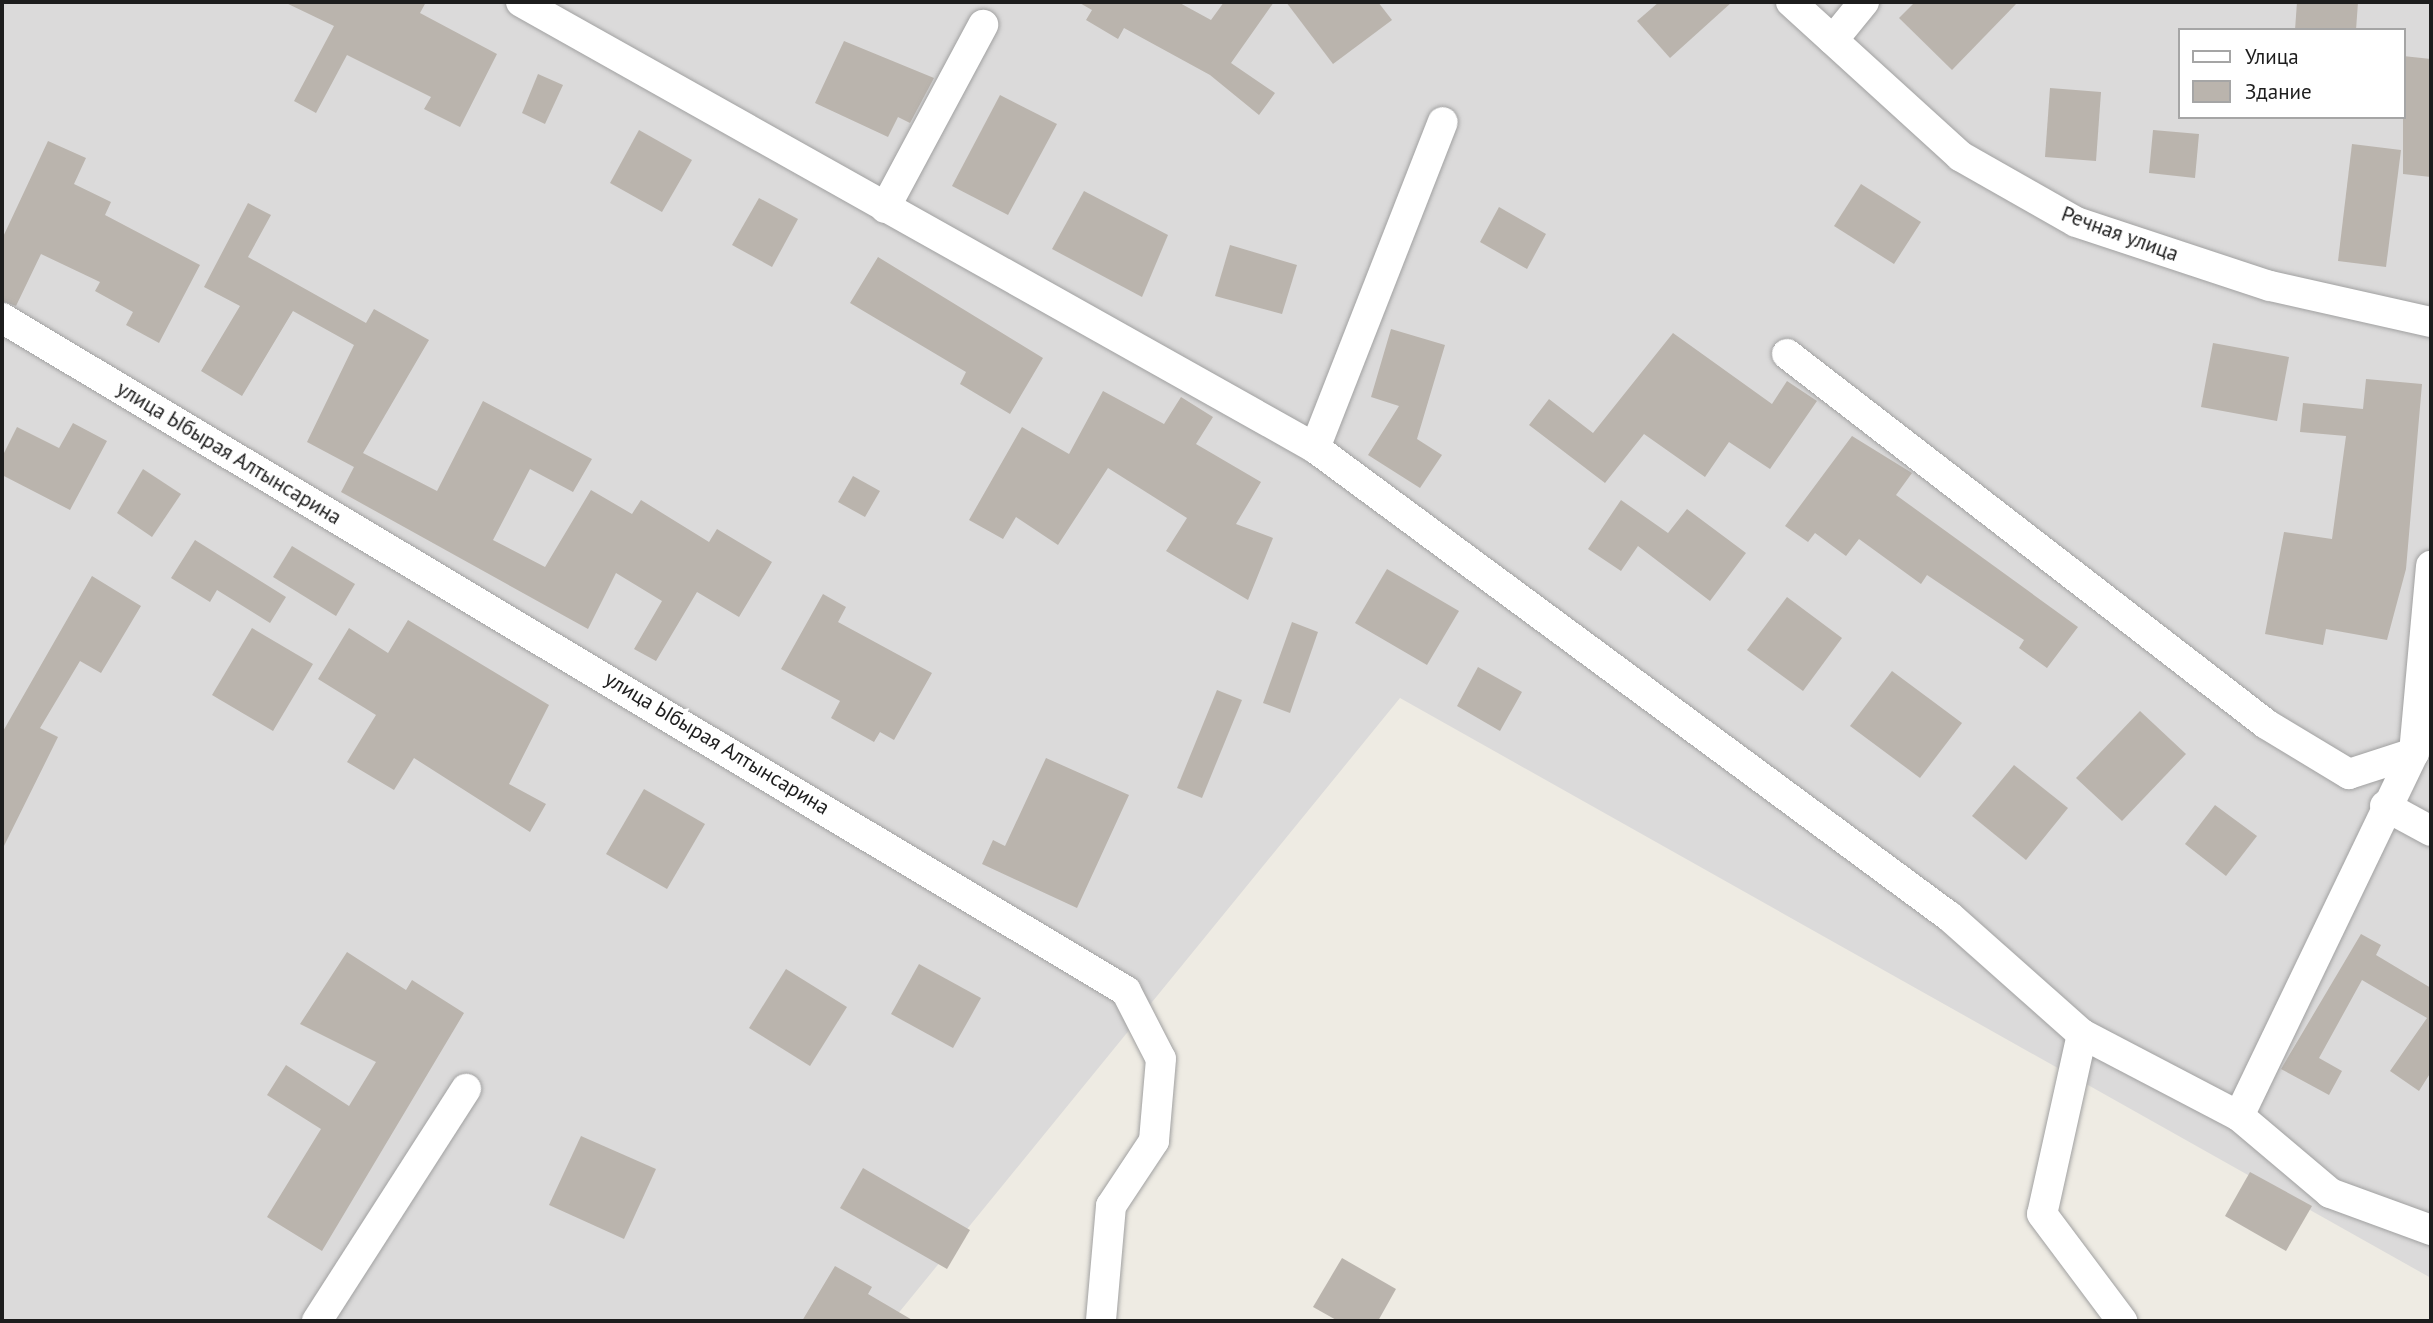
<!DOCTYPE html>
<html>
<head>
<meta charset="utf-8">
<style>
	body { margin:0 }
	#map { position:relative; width:2433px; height:1323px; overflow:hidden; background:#eeebe3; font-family:"PT Sans",sans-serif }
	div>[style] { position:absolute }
	.residential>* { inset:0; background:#dbdada }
	.building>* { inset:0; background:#bab4ad }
	.roads { filter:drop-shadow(0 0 2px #a1a1a1) drop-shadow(0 0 2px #a1a1a1) }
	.street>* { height:30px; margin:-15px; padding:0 15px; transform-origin:15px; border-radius:15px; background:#fff }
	span { translate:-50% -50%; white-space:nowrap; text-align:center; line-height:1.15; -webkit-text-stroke:7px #fff; paint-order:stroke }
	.street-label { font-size:21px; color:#1d1d1d }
	.frame { position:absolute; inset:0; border:4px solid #1d1d1d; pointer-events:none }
	.legend { position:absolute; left:2178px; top:28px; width:228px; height:91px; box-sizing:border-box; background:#fff; border:2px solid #a5a5a5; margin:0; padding:9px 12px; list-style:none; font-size:21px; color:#1d1d1d }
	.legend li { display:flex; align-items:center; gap:14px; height:35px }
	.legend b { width:35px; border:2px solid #a5a5a5 }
</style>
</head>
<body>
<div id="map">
	<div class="residential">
		<i style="clip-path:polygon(evenodd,2px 2px,2431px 2px,2431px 1278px,1400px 698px,892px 1321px,2px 1321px,2px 2px,2179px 30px,2403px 30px,2403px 117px,2179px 117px,2179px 30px)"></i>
	</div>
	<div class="building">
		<i style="clip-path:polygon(284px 2px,426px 2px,420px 13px,497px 54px,460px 127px,424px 109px,431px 97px,347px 55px,316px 113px,294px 101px,334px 26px)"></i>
		<i style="clip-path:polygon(1078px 2px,1178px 2px,1211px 20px,1224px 2px,1274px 2px,1231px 63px,1275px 93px,1259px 115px,1210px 75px,1124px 28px,1118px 39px,1086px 20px,1092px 10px)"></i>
		<i style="clip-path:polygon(1286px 2px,1378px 2px,1392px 20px,1333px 64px)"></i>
		<i style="clip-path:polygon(1659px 2px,1732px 2px,1670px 58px,1637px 21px)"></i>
		<i style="clip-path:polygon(1915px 2px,2018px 2px,1952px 70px,1899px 18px)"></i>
		<i style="clip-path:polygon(2297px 2px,2358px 2px,2356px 30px,2295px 30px)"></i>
		<i style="clip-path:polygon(844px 41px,934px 78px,910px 123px,898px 117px,888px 137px,815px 103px)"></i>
		<i style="clip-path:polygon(2403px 56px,2431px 59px,2431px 177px,2403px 174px)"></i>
		<i style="clip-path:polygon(538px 74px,563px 85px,545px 124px,522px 113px)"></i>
		<i style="clip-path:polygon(2050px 88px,2101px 92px,2096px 161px,2045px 157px)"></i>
		<i style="clip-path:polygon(1000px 95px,1057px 124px,1008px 215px,952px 186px)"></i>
		<i style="clip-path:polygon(639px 130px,692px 160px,662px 212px,610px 183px)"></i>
		<i style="clip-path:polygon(2153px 130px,2199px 134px,2195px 178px,2149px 173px)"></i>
		<i style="clip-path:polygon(48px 141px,86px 158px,74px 184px,111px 202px,105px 215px,200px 265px,159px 343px,126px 325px,133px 312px,95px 291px,100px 282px,41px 254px,16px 306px,2px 301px,2px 239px)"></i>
		<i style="clip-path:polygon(2352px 144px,2401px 150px,2386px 267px,2338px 261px)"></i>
		<i style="clip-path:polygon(1861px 184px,1921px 222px,1894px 264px,1834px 226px)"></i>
		<i style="clip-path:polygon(1084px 191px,1168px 235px,1142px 297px,1052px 249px)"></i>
		<i style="clip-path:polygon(759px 198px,798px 219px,772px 267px,732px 245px)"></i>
		<i style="clip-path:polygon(248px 203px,271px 215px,248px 257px,366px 323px,374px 309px,429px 340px,363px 453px,437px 491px,483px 401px,592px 459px,573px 492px,530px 469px,493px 540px,545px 567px,591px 490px,632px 514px,641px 500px,709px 542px,717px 529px,772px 562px,739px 617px,697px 592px,656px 661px,634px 649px,662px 601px,616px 573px,588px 629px,341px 492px,354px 467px,307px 442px,354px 345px,293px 311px,242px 396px,201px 371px,240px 306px,204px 287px)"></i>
		<i style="clip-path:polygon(1499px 207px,1546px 234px,1527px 269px,1480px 242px)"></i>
		<i style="clip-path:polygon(1230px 245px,1297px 265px,1282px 314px,1215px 296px)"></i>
		<i style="clip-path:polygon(878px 257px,1043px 358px,1010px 414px,960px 384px,966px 372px,850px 303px)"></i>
		<i style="clip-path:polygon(1391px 329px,1445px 345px,1417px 439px,1442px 455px,1420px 488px,1368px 455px,1399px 406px,1371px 397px)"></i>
		<i style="clip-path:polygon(1673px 333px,1772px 404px,1787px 381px,1817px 401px,1770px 469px,1729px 442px,1705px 477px,1644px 434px,1605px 483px,1529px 425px,1549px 399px,1593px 433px)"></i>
		<i style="clip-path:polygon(2213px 343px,2289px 357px,2277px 421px,2201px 407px)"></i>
		<i style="clip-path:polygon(2366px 379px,2422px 384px,2406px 569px,2387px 640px,2326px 629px,2323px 645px,2265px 634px,2284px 532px,2332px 539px,2346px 436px,2300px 432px,2303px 403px,2363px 409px)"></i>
		<i style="clip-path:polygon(1103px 391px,1164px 424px,1181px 397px,1213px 417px,1196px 444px,1261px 482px,1236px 524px,1273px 538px,1248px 600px,1166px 551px,1187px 518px,1108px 468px,1058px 545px,1016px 517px,1003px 539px,969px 520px,1022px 427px,1069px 454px)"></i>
		<i style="clip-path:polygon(73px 423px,107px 441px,70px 510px,2px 475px,2px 457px,17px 427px,59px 448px)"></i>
		<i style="clip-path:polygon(1852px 436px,1912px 473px,1896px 495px,2078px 627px,2047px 668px,2019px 648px,2024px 640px,1927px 575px,1921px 584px,1859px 539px,1846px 556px,1815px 533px,1808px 542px,1785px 526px)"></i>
		<i style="clip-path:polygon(143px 469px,181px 494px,152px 537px,117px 513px)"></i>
		<i style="clip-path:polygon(853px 476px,880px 491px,865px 517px,838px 502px)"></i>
		<i style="clip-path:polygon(1621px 500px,1668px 533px,1687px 509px,1746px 553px,1710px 601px,1638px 546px,1621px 571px,1588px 549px)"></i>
		<i style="clip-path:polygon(195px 540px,286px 597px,270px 623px,217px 590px,210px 602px,171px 578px)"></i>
		<i style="clip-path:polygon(292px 546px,355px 584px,336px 616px,273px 577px)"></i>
		<i style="clip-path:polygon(1387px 569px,1459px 611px,1427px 665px,1355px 623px)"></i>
		<i style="clip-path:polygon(92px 576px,141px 606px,101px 673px,80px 661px,40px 728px,58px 737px,2px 850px,2px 733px)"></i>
		<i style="clip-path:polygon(823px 594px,846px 607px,838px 622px,932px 673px,894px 740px,880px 732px,874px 742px,831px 718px,840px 701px,781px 669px)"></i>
		<i style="clip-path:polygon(1787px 597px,1842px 638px,1803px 691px,1747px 650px)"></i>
		<i style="clip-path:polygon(408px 620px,549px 705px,509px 784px,546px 804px,530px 832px,414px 758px,394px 790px,347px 762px,376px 715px,318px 679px,349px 628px,388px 653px)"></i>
		<i style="clip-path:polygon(1292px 622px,1318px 632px,1290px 713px,1263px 703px)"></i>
		<i style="clip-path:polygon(252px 628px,313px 664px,273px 731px,212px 695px)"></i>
		<i style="clip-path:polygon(1478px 667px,1522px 692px,1500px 731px,1457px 706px)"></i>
		<i style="clip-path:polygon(1892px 671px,1962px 723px,1920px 778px,1850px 726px)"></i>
		<i style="clip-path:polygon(1217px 690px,1242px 700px,1202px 798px,1177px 788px)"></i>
		<i style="clip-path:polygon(2140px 711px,2186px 754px,2122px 821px,2076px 778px)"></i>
		<i style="clip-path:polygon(1046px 758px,1129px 795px,1077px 908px,982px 864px,993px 840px,1005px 846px)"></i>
		<i style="clip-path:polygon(2014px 765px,2068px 808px,2026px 860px,1972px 816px)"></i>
		<i style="clip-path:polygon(644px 789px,705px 824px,667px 889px,606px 854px)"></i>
		<i style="clip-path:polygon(2215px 805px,2257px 836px,2226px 876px,2185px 844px)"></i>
		<i style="clip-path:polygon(2361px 934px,2381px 945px,2376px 955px,2431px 988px,2431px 1072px,2419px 1091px,2390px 1071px,2427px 1018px,2362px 980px,2319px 1058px,2342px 1071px,2329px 1095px,2281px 1069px)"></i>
		<i style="clip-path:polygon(347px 952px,406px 990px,412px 980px,464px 1013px,322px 1251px,267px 1217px,321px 1129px,267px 1095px,286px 1065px,349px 1106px,376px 1062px,300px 1024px)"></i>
		<i style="clip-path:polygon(919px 964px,981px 998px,953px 1048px,891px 1014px)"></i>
		<i style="clip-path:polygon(786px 969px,847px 1007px,810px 1066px,749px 1028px)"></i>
		<i style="clip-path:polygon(581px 1136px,656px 1169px,624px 1239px,549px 1205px)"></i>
		<i style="clip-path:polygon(863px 1168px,970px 1230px,947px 1269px,840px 1208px)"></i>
		<i style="clip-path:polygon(2250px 1172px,2312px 1206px,2286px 1251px,2225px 1216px)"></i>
		<i style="clip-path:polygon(1342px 1258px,1396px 1289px,1378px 1321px,1338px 1321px,1313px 1307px)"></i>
		<i style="clip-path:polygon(835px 1266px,872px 1287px,868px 1294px,914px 1321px,802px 1321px)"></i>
	</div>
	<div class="roads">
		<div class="street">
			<i style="left:521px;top:2px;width:911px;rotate:29.32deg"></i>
			<i style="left:1315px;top:448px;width:789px;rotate:36.45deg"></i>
			<i style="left:1950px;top:917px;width:176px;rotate:41.6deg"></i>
			<i style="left:2082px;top:1034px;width:177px;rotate:27.6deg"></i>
			<i style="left:2239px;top:1116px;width:119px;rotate:40.2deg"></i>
			<i style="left:2330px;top:1193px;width:108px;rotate:20.1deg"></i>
			<i style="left:1791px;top:2px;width:229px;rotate:42.3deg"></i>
			<i style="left:1960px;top:156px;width:133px;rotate:29.6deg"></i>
			<i style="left:2076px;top:222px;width:204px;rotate:18.3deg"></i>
			<i style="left:2270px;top:286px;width:165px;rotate:12.6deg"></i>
			<i style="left:1833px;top:40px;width:49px;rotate:-50.8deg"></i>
			<i style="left:885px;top:208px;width:208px;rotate:-61.8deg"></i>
			<i style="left:2px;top:318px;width:1310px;rotate:30.91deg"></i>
			<i style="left:1126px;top:991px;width:76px;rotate:62.8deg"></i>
			<i style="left:1161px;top:1059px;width:82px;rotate:94.9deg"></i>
			<i style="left:1154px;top:1141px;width:78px;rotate:123.5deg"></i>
			<i style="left:1111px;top:1206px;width:115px;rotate:95deg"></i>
			<i style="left:1787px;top:354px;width:605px;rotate:37.68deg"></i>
			<i style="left:2266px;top:724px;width:97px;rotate:31.1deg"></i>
			<i style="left:2349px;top:774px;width:68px;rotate:-17.9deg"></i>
			<i style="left:2414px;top:753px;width:188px;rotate:-84.8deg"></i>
			<i style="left:1315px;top:448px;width:350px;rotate:-68.6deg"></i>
			<i style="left:2385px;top:806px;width:52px;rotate:28.5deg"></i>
			<i style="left:2082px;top:1034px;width:184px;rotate:102.5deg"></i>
			<i style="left:2042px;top:1214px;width:134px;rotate:53.2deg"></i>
			<i style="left:2239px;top:1116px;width:403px;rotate:-64.3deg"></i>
			<i style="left:317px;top:1321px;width:276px;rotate:-57.3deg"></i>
		</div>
	</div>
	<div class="street-label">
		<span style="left:2120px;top:234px;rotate:20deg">Речная улица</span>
		<span style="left:229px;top:453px;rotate:31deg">улица Ыбырая Алтынсарина</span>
		<span style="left:717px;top:743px;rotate:31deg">улица Ыбырая Алтынсарина</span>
	</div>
	<div class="frame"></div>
	<ul class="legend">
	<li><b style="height:9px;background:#fff"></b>Улица</li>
	<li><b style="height:19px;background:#bab4ad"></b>Здание</li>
	</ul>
</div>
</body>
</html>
